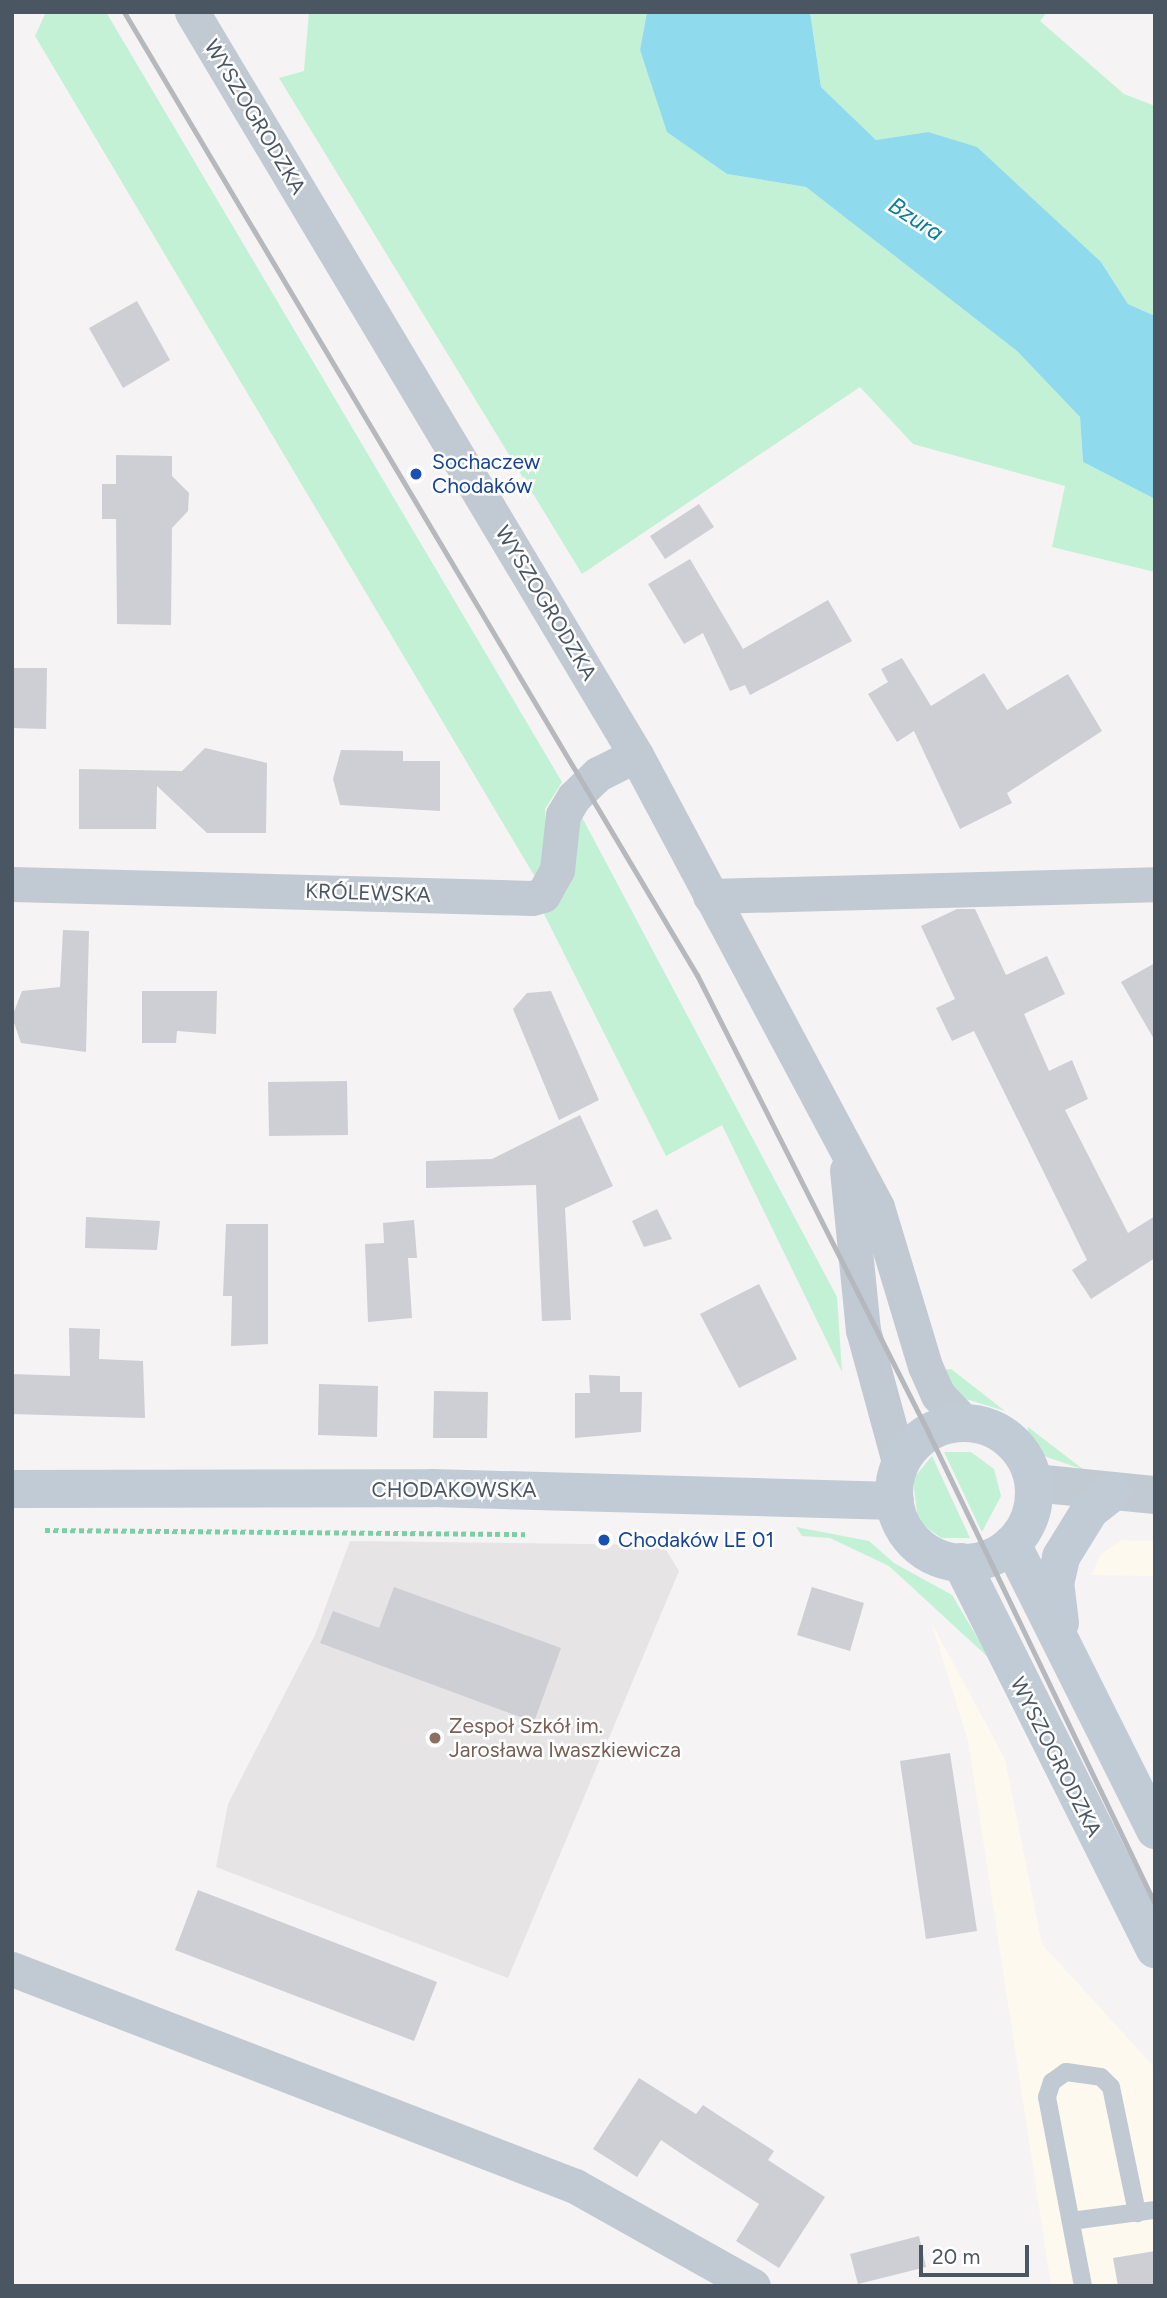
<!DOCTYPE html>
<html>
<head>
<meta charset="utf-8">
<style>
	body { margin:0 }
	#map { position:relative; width:1167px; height:2298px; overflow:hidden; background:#f5f3f3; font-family:Figtree,sans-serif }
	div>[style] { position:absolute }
	.commercial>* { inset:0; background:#fdf9ef }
	.education>* { inset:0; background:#e6e4e5 }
	.green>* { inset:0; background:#c3f1d5 }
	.water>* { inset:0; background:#90daee }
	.building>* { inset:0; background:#cdcfd5 }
	.path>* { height:4.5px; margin-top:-2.25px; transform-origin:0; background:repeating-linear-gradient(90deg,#7ad0a6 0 5px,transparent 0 8.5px) }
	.service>* { height:18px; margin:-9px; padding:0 9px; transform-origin:9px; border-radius:9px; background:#c1cad2 }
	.minor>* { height:35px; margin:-17.5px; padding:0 17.5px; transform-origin:17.5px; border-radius:17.5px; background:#c1cad2 }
	.tertiary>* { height:38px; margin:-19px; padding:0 19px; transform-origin:19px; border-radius:19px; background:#c1cad2 }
	.secondary>* { height:38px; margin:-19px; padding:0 19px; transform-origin:19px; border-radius:19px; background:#c1cbd6 }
	.secondary>.ring { margin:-19px; padding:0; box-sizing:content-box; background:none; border:38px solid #c1cbd6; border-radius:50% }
	.rail>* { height:5px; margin:-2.5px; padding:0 2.5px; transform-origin:2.5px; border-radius:2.5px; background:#b5b8bd }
	.dots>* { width:19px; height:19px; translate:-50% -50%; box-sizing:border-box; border:4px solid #fff; border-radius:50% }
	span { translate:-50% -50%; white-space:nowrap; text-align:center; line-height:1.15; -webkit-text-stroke:5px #fff; paint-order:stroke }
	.street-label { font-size:21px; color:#4a5661 }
	.transit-label { font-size:21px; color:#164399 }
	.left { translate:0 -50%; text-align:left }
	.education-label { font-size:21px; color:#785e54 }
	.water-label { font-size:23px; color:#0c7c9b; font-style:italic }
	.frame { position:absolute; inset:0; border:14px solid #4a5661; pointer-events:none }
	.scale { position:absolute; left:919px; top:2245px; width:110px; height:32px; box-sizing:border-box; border:4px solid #4a5661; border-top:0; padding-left:9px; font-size:21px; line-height:24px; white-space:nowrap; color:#4a5661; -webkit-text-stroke:5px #fff; paint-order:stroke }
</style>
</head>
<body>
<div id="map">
	<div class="commercial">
		<i style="clip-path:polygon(1121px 1540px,1155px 1541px,1155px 1576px,1091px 1575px,1101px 1554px)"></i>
		<i style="clip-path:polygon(931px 1622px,1005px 1759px,1042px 1944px,1155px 2068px,1155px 2286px,1051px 2286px,968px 1741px)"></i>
	</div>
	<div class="education">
		<i style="clip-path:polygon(350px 1541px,663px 1545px,679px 1571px,508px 1978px,216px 1867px,228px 1804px,315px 1635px)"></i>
	</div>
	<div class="green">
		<i style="clip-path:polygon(46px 12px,106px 12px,562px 782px,545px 809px,547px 843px,538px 882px,35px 36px)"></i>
		<i style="clip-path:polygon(309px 12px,647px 12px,640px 50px,668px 132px,727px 174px,806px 187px,1017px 351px,1080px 417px,1083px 462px,1155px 499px,1155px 572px,1052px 547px,1065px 486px,913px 444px,860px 387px,582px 574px,279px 78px,304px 71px)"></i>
		<i style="clip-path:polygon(810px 12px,1047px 12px,1040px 21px,1124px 94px,1155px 106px,1155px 316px,1128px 304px,1101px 262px,928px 132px,876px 140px,821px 87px)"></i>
		<i style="clip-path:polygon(576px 806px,837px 1297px,842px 1372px,722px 1125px,666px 1156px,539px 904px)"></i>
		<i style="clip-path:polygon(951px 1369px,1005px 1411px,966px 1399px,939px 1371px)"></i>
		<i style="clip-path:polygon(1028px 1427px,1084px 1470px,1044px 1456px,1027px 1440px)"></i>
		<i style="clip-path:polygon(944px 1452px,971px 1452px,994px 1469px,1001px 1496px,982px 1532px)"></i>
		<i style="clip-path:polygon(932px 1456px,970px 1538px,941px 1538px,918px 1521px,913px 1479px)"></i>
		<i style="clip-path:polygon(796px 1527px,869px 1541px,894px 1563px,952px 1595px,990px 1659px,889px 1566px,830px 1538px,802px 1536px)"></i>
	</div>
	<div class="water">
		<i style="clip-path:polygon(647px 12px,810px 12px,821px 87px,876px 140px,928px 132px,977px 147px,1101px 262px,1128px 304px,1155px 316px,1155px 499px,1083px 462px,1080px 417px,1017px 351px,806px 187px,727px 174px,667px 132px,640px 50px)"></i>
	</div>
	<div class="building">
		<i style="clip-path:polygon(137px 301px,170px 360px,123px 388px,89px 328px)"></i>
		<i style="clip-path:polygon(116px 455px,172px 456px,172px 476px,189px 493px,188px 511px,172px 528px,171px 625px,117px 624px,116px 519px,102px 519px,102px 484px,116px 484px)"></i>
		<i style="clip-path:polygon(699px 504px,714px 527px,665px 559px,650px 536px)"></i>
		<i style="clip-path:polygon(690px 559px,743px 649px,828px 600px,852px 641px,750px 695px,745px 685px,730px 691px,703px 633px,684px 644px,648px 584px)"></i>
		<i style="clip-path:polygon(902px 658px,931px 706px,984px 673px,1007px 710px,1068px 674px,1102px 731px,1007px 793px,1012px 803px,960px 829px,914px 731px,897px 742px,868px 694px,888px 682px,881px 669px)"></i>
		<i style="clip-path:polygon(12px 668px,47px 668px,46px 729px,12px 728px)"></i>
		<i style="clip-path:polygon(205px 748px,267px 763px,266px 833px,207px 833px,157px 786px,156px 829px,79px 829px,79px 769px,182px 771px)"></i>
		<i style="clip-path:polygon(341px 750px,403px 751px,403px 761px,440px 761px,440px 811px,340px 805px,333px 779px)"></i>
		<i style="clip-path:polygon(957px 909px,975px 909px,1006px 975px,1047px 956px,1065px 994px,1024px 1014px,1049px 1071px,1072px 1060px,1088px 1099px,1065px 1110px,1128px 1233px,1155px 1216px,1155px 1258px,1091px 1299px,1072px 1270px,1087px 1260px,974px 1031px,952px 1041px,936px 1008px,955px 999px,921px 926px)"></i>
		<i style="clip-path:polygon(63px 930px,89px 931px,86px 1052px,21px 1043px,12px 1017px,22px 991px,60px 987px)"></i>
		<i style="clip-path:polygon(1155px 963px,1155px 1041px,1121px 982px)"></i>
		<i style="clip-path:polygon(142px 991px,217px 991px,216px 1034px,177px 1031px,176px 1043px,142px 1043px)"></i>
		<i style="clip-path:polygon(551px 991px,599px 1100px,559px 1120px,513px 1009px,527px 993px)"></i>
		<i style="clip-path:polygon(347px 1081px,348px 1135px,269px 1136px,268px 1082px)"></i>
		<i style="clip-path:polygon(580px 1115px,613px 1186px,565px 1208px,571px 1320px,542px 1321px,536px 1185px,426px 1188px,426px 1161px,492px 1159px)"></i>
		<i style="clip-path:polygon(657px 1209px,672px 1239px,644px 1247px,632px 1221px)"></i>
		<i style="clip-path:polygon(86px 1217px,160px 1221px,157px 1250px,85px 1248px)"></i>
		<i style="clip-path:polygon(414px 1220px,417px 1258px,408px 1258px,412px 1318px,368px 1322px,365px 1244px,384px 1243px,383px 1223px)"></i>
		<i style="clip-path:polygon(226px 1224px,268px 1224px,268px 1344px,231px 1346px,232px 1296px,223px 1296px)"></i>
		<i style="clip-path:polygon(759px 1284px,797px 1359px,739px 1388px,700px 1314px)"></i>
		<i style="clip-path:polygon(69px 1328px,100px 1329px,99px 1359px,143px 1361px,145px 1418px,12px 1414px,12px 1374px,70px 1376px)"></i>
		<i style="clip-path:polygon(589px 1375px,620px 1376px,620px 1392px,642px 1392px,641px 1432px,575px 1438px,575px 1393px,590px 1393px)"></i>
		<i style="clip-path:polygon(319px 1384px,378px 1386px,377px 1437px,318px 1435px)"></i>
		<i style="clip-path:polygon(434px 1391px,488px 1392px,487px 1438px,433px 1438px)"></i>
		<i style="clip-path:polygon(394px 1587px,561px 1648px,534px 1722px,320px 1643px,333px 1611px,379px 1628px)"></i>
		<i style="clip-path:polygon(812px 1587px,864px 1603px,850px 1651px,797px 1635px)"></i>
		<i style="clip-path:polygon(950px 1753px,977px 1931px,926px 1939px,900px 1761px)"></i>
		<i style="clip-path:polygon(198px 1890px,437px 1982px,414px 2041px,175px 1950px)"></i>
		<i style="clip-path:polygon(639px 2078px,696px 2114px,703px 2105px,718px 2115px,774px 2151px,768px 2160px,825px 2197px,779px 2268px,736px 2241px,759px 2204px,689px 2159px,661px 2140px,637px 2177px,593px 2149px)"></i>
		<i style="clip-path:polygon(919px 2236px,926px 2267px,858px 2284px,850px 2254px)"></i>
		<i style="clip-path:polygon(1155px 2251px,1155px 2286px,1118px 2286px,1113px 2258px)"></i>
	</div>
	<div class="path">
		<i style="left:45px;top:1530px;width:480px;rotate:0.5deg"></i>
	</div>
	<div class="service">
		<i style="left:1071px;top:2221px;width:85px;rotate:-7.5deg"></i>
		<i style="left:1083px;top:2286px;width:192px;rotate:-100.8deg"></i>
		<i style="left:1047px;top:2097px;width:16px;rotate:-72deg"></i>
		<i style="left:1052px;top:2082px;width:17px;rotate:-36deg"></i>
		<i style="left:1066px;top:2072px;width:35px;rotate:8deg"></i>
		<i style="left:1101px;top:2077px;width:14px;rotate:45deg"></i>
		<i style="left:1111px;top:2087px;width:129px;rotate:78.3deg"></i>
	</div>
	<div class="minor">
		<i style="left:192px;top:12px;width:866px;rotate:59.14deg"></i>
		<i style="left:636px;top:755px;width:512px;rotate:61.93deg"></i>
		<i style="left:877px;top:1207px;width:166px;rotate:73.2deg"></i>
		<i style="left:925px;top:1366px;width:32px;rotate:66deg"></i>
		<i style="left:938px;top:1395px;width:39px;rotate:46deg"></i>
		<i style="left:12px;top:884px;width:520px;rotate:1.54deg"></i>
		<i style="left:532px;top:898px;width:11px;rotate:-15deg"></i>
		<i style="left:543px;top:895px;width:29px;rotate:-61deg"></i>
		<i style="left:557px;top:870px;width:55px;rotate:-83.8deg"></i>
		<i style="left:563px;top:815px;width:21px;rotate:-59deg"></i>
		<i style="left:574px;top:797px;width:33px;rotate:-44deg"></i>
		<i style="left:598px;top:774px;width:42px;rotate:-26.6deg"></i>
		<i style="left:710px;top:896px;width:445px;rotate:-1.5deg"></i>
		<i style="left:847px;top:1170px;width:161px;rotate:84.3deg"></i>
		<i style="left:863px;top:1330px;width:140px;rotate:74.7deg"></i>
		<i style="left:12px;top:1969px;width:603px;rotate:21.08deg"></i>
		<i style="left:575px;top:2186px;width:204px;rotate:29.3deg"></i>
	</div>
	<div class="tertiary">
		<i style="left:1034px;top:1483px;width:122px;rotate:5.7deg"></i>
	</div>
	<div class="secondary">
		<i class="ring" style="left:894px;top:1423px;width:102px;height:102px"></i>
		<i style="left:12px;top:1489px;width:420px;rotate:-0.1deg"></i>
		<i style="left:432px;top:1488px;width:463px;rotate:1.6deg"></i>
		<i style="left:1012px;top:1544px;width:320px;rotate:63.4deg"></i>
		<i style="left:961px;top:1562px;width:433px;rotate:63.4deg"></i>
		<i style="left:1060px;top:1623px;width:39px;rotate:-97deg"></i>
		<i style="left:1055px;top:1584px;width:28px;rotate:-77deg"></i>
		<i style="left:1061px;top:1557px;width:55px;rotate:-58.3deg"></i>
		<i style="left:1090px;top:1510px;width:28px;rotate:-38deg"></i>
	</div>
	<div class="rail">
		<i style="left:124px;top:12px;width:1121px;rotate:59.25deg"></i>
		<i style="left:697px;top:975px;width:512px;rotate:63.18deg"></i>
		<i style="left:928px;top:1432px;width:524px;rotate:64.32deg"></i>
	</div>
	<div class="dots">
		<i style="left:416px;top:474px;background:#1a4fb4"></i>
		<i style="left:604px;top:1540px;background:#1a4fb4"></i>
		<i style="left:435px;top:1738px;background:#8d6e63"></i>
	</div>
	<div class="street-label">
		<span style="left:255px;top:117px;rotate:59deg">WYSZOGRODZKA</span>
		<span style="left:546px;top:603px;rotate:59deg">WYSZOGRODZKA</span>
		<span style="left:368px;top:893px;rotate:2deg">KRÓLEWSKA</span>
		<span style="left:454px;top:1490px">CHODAKOWSKA</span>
		<span style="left:1056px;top:1757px;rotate:63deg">WYSZOGRODZKA</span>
	</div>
	<div class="transit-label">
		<span class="left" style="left:432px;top:474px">Sochaczew<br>Chodaków</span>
		<span class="left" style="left:618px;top:1540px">Chodaków LE 01</span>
	</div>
	<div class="education-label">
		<span class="left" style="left:449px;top:1738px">Zespoł Szkół im.<br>Jarosława Iwaszkiewicza</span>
	</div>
	<div class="water-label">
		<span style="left:916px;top:219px;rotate:33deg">Bzura</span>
	</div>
	<div class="frame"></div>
	<div class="scale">20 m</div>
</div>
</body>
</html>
